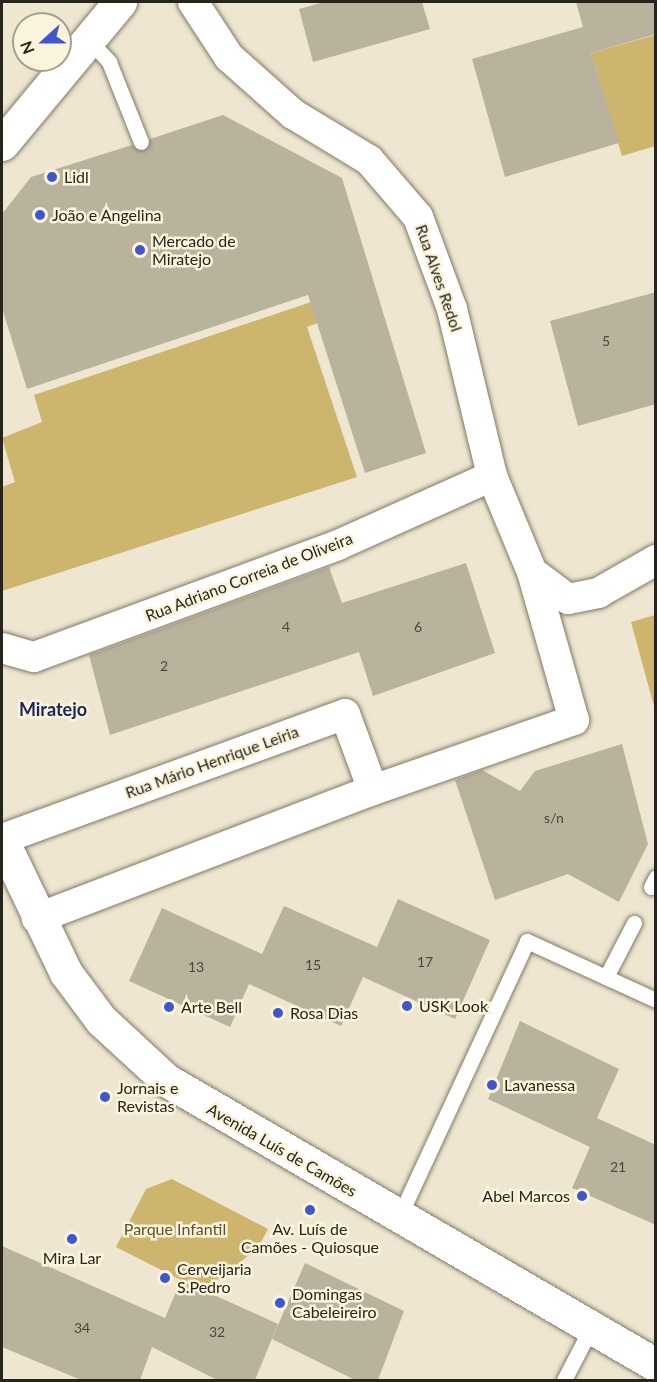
<!DOCTYPE html>
<html>
<head>
<meta charset="utf-8">
<style>
	body { margin:0 }
	#map { position:relative; width:657px; height:1382px; overflow:hidden; background:#eee6d0; font-family:Lato,sans-serif }
	div>[style] { position:absolute }
	.green>* { inset:0; background:#cdb56e }
	.building>* { inset:0; background:#b9b29d }
	.roads { filter:drop-shadow(0 0 2px #827a66) drop-shadow(0 0 2px #827a66) }
	.lane>* { height:15px; margin:-7.5px; padding:0 7.5px; transform-origin:7.5px; border-radius:7.5px; background:#fff }
	.street>* { height:30px; margin:-15px; padding:0 15px; transform-origin:15px; border-radius:15px; background:#fff }
	.secondary>* { height:33px; margin:-16.5px; padding:0 16.5px; transform-origin:16.5px; border-radius:16.5px; background:#fff }
	.dots>* { width:16px; height:16px; translate:-50% -50%; box-sizing:border-box; border:3px solid #fbf4dd; border-radius:50% }
	span { translate:-50% -50%; white-space:nowrap; text-align:center; line-height:1.15; -webkit-text-stroke:5px #fbf4dd; paint-order:stroke }
	.number-label { font-size:14px; color:#4c483c }
	.number-label span { -webkit-text-stroke-width:0 }
	.poi-label { font-size:16px; color:#27241b }
	.left { translate:0 -50%; text-align:left }
	.right { translate:-100% -50%; text-align:right }
	.street-label { font-size:16px; color:#27241b }
	.park-label { font-size:16px; color:#5f5128 }
	.neighbourhood-label { font-size:18px; color:#1a245c; font-weight:700 }
	.frame { position:absolute; inset:0; border:3px solid #27241b; pointer-events:none }
	.north { position:absolute; left:12px; top:12px; width:60px; height:60px; box-sizing:border-box; background:#fbf4dd; border:2px solid #a6a18f; border-radius:50%; rotate:249deg; font-size:16px; font-weight:700; line-height:24px; text-align:center; color:#27241b }
	.north::after { content:''; display:block; margin:auto; width:21px; height:27px; background:#4156ca; clip-path:polygon(50% 0,100% 100%,50% 72%,0 100%) }
</style>
</head>
<body>
<div id="map">
	<div class="green">
		<i style="clip-path:polygon(655px 35px,655px 146px,622px 156px,591px 53px)"></i>
		<i style="clip-path:polygon(344px 291px,369px 303px,307px 327px,357px 477px,2px 591px,2px 487px,15px 482px,2px 438px,42px 422px,34px 395px)"></i>
		<i style="clip-path:polygon(655px 615px,656px 615px,655px 710px,631px 622px)"></i>
		<i style="clip-path:polygon(172px 1179px,268px 1229px,258px 1248px,213px 1284px,181px 1280px,116px 1247px,146px 1189px)"></i>
	</div>
	<div class="building">
		<i style="clip-path:polygon(324px 2px,422px 2px,430px 29px,313px 62px,299px 9px)"></i>
		<i style="clip-path:polygon(576px 2px,656px 2px,656px 34px,591px 53px,619px 143px,505px 177px,472px 59px,583px 27px)"></i>
		<i style="clip-path:polygon(223px 115px,342px 178px,426px 453px,365px 473px,308px 295px,27px 389px,2px 308px,2px 214px,31px 177px,132px 145px,144px 151px,150px 139px)"></i>
		<i style="clip-path:polygon(656px 292px,656px 404px,578px 426px,550px 321px)"></i>
		<i style="clip-path:polygon(466px 563px,495px 653px,373px 696px,359px 652px,110px 735px,89px 655px,329px 567px,342px 603px)"></i>
		<i style="clip-path:polygon(622px 744px,648px 844px,619px 902px,568px 874px,495px 900px,455px 780px,482px 770px,520px 791px,535px 771px)"></i>
		<i style="clip-path:polygon(398px 899px,490px 940px,455px 1019px,363px 977px,341px 1026px,249px 984px,230px 1027px,129px 981px,162px 908px,262px 954px,284px 906px,377px 947px)"></i>
		<i style="clip-path:polygon(520px 1021px,619px 1069px,597px 1118px,656px 1145px,656px 1225px,572px 1188px,590px 1147px,488px 1099px)"></i>
		<i style="clip-path:polygon(2px 1246px,165px 1318px,181px 1280px,278px 1324px,255px 1380px,217px 1380px,152px 1347px,140px 1380px,81px 1380px,2px 1347px)"></i>
		<i style="clip-path:polygon(305px 1263px,404px 1311px,378px 1380px,355px 1380px,272px 1339px)"></i>
	</div>
	<div class="roads">
		<div class="lane">
			<i style="left:87px;top:38px;width:33px;rotate:47deg"></i>
			<i style="left:109px;top:62px;width:86px;rotate:68.2deg"></i>
			<i style="left:651px;top:887px;width:11px;rotate:-63deg"></i>
			<i style="left:606px;top:977px;width:61px;rotate:-62.6deg"></i>
			<i style="left:399px;top:1217px;width:304px;rotate:-65.1deg"></i>
			<i style="left:527px;top:941px;width:142px;rotate:24.6deg"></i>
			<i style="left:564px;top:1380px;width:59px;rotate:-62.6deg"></i>
		</div>
		<div class="street">
			<i style="left:193px;top:2px;width:66px;rotate:56.8deg"></i>
			<i style="left:229px;top:57px;width:86px;rotate:41.7deg"></i>
			<i style="left:293px;top:114px;width:89px;rotate:31.2deg"></i>
			<i style="left:369px;top:160px;width:75px;rotate:49.3deg"></i>
			<i style="left:418px;top:217px;width:98px;rotate:69.7deg"></i>
			<i style="left:452px;top:309px;width:172px;rotate:76.5deg"></i>
			<i style="left:492px;top:476px;width:104px;rotate:67.4deg"></i>
			<i style="left:532px;top:572px;width:154px;rotate:74.2deg"></i>
			<i style="left:574px;top:720px;width:213px;rotate:160.8deg"></i>
			<i style="left:532px;top:572px;width:45px;rotate:36.9deg"></i>
			<i style="left:568px;top:599px;width:31px;rotate:-11deg"></i>
			<i style="left:598px;top:593px;width:67px;rotate:-29.6deg"></i>
			<i style="left:2px;top:648px;width:33px;rotate:16deg"></i>
			<i style="left:34px;top:657px;width:324px;rotate:-20.2deg"></i>
			<i style="left:338px;top:545px;width:169px;rotate:-24.1deg"></i>
			<i style="left:2px;top:839px;width:365px;rotate:-20deg"></i>
			<i style="left:345px;top:714px;width:81px;rotate:69.8deg"></i>
			<i style="left:373px;top:790px;width:360px;rotate:159.1deg"></i>
		</div>
		<div class="secondary">
			<i style="left:2px;top:144px;width:185px;rotate:-50.3deg"></i>
			<i style="left:2px;top:840px;width:148px;rotate:64.3deg"></i>
			<i style="left:66px;top:973px;width:59px;rotate:53.3deg"></i>
			<i style="left:101px;top:1020px;width:88px;rotate:42.7deg"></i>
			<i style="left:166px;top:1080px;width:567px;rotate:30.18deg"></i>
		</div>
	</div>
	<div class="dots">
		<i style="left:52px;top:177px;background:#4156ca"></i>
		<i style="left:40px;top:215px;background:#4156ca"></i>
		<i style="left:140px;top:250px;background:#4156ca"></i>
		<i style="left:407px;top:1006px;background:#4156ca"></i>
		<i style="left:169px;top:1007px;background:#4156ca"></i>
		<i style="left:278px;top:1013px;background:#4156ca"></i>
		<i style="left:492px;top:1085px;background:#4156ca"></i>
		<i style="left:105px;top:1097px;background:#4156ca"></i>
		<i style="left:582px;top:1196px;background:#4156ca"></i>
		<i style="left:310px;top:1210px;background:#4156ca"></i>
		<i style="left:72px;top:1239px;background:#4156ca"></i>
		<i style="left:165px;top:1278px;background:#4156ca"></i>
		<i style="left:280px;top:1303px;background:#4156ca"></i>
	</div>
	<div class="number-label">
		<span style="left:606px;top:341px">5</span>
		<span style="left:286px;top:627px">4</span>
		<span style="left:418px;top:627px">6</span>
		<span style="left:164px;top:666px">2</span>
		<span style="left:554px;top:818px">s/n</span>
		<span style="left:425px;top:962px">17</span>
		<span style="left:313px;top:965px">15</span>
		<span style="left:196px;top:967px">13</span>
		<span style="left:618px;top:1167px">21</span>
		<span style="left:82px;top:1328px">34</span>
		<span style="left:217px;top:1332px">32</span>
	</div>
	<div class="poi-label">
		<span class="left" style="left:64px;top:177px">Lidl</span>
		<span class="left" style="left:52px;top:215px">João e Angelina</span>
		<span class="left" style="left:152px;top:250px">Mercado de<br>Miratejo</span>
		<span class="left" style="left:419px;top:1006px">USK Look</span>
		<span class="left" style="left:181px;top:1007px">Arte Bell</span>
		<span class="left" style="left:290px;top:1013px">Rosa Dias</span>
		<span class="left" style="left:504px;top:1085px">Lavanessa</span>
		<span class="left" style="left:117px;top:1097px">Jornais e<br>Revistas</span>
		<span class="right" style="left:570px;top:1196px">Abel Marcos</span>
		<span style="left:310px;top:1238px">Av. Luís de<br>Camões - Quiosque</span>
		<span style="left:72px;top:1258px">Mira Lar</span>
		<span class="left" style="left:177px;top:1278px">Cerveijaria<br>S.Pedro</span>
		<span class="left" style="left:292px;top:1303px">Domingas<br>Cabeleireiro</span>
	</div>
	<div class="street-label">
		<span style="left:439px;top:278px;rotate:71deg">Rua Alves Redol</span>
		<span style="left:249px;top:577px;rotate:-21deg">Rua Adriano Correia de Oliveira</span>
		<span style="left:212px;top:762px;rotate:-20deg">Rua Mário Henrique Leiria</span>
		<span style="left:282px;top:1150px;rotate:30deg">Avenida Luís de Camões</span>
	</div>
	<div class="park-label">
		<span style="left:175px;top:1229px">Parque Infantil</span>
	</div>
	<div class="neighbourhood-label">
		<span style="left:53px;top:709px">Miratejo</span>
	</div>
	<div class="frame"></div>
	<div class="north">N</div>
</div>
</body>
</html>
